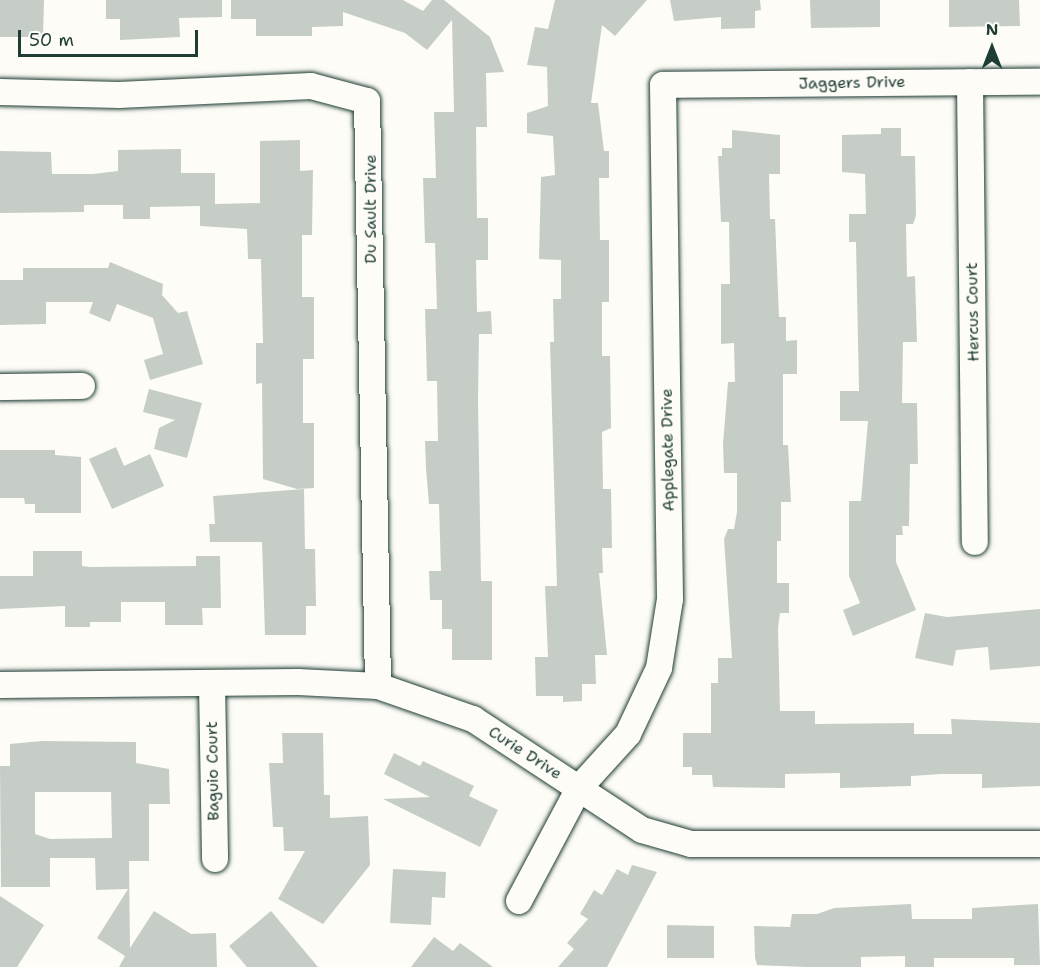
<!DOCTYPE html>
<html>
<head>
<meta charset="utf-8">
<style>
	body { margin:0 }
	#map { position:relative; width:1040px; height:967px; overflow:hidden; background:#fdfcf7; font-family:"Shantell Sans",sans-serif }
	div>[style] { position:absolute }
	.building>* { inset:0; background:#c6cdc7 }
	.roads { filter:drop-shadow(0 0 2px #1f3d34) drop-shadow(0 0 2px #1f3d34) }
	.minor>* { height:26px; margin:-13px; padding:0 13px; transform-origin:13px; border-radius:13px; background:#fdfcf7 }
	span { translate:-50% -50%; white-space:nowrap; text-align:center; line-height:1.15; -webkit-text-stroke:6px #fdfcf7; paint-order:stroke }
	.street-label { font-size:16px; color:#1f3d34 }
	.north { position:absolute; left:962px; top:18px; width:60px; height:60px; -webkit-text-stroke:4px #fdfcf7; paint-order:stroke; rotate:0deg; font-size:16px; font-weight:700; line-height:24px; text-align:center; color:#1f3d34 }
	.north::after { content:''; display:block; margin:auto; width:21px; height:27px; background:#1f3d34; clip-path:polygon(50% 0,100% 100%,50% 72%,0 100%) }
	.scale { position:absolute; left:18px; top:30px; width:180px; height:27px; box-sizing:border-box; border:3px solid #1f3d34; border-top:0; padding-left:8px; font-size:18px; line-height:21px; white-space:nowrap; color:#1f3d34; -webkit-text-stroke:4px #fdfcf7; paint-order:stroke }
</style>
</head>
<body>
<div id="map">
	<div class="building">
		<i style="clip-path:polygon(0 0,44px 0,43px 37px,0 37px)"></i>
		<i style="clip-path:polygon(106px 0,222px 0,222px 17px,179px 18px,180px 37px,120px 40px,120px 19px,106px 19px)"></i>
		<i style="clip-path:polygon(231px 0,403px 0,423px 11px,432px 0,444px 0,490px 37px,504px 72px,486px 73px,487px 127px,476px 127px,477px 218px,488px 218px,488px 260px,476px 260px,477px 312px,491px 311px,492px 334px,479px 334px,478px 401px,481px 581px,492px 581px,492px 660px,452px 660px,452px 629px,442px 629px,442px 600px,430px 600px,429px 571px,441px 571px,439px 504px,429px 504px,426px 469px,425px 441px,438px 441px,437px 381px,427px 381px,425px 309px,437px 309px,435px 243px,425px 243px,423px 178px,436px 178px,434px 112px,454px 112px,452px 20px,427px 50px,405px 33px,343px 12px,343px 26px,312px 27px,312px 36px,256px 36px,256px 19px,231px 19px)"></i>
		<i style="clip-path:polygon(555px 0,647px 0,615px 36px,602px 25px,591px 103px,598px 103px,604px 151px,609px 151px,609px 178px,599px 178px,600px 240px,609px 240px,609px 302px,602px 302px,602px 356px,610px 356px,611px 428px,602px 432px,603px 489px,611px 489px,612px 548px,602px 548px,603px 573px,599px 573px,607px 655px,595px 655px,596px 684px,582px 684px,582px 701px,563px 702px,563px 696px,536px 696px,535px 657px,548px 657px,545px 586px,557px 586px,550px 342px,554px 342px,553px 299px,561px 299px,561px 260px,539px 259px,541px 177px,555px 175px,553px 136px,527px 133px,527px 113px,548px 106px,547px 67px,527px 65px,535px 27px,548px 29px)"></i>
		<i style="clip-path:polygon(670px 0,760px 0,761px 10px,755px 11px,755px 28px,721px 29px,721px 17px,674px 21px)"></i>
		<i style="clip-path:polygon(810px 0,880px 0,880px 27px,811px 28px)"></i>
		<i style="clip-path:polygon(949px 0,1019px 0,1020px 26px,949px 27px)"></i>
		<i style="clip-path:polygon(881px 128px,901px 128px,901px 156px,915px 156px,916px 216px,913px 224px,906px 224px,907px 277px,915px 276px,917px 342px,903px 342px,902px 403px,917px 403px,918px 464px,910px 464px,909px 526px,902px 526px,903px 535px,896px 535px,896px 562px,916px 610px,853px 636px,843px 610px,860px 603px,849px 576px,849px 501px,861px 501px,868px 421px,840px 421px,840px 391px,859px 391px,856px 242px,849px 242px,849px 214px,866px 214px,865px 174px,842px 172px,842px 135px,881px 134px)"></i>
		<i style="clip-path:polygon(732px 130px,780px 135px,780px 174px,769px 174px,770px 219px,775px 219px,779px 317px,786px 317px,786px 341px,797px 340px,797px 374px,783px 374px,783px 445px,788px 445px,791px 502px,781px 502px,781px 541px,777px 541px,777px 583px,789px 583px,789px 613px,780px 613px,778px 628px,780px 711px,815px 711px,815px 724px,914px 723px,914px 734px,952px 734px,951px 719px,1040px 723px,1040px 786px,982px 788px,982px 774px,941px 774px,911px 776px,911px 786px,840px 788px,840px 773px,785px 774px,785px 788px,713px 787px,712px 775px,692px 775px,692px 767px,683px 767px,683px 733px,711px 733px,711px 683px,718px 683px,718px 658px,732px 658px,724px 539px,728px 529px,734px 529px,737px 512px,737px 473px,724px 473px,723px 444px,728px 382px,735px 382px,734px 343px,721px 344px,721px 284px,730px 284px,729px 222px,721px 222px,718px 156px,722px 156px,722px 148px,732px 148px)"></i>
		<i style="clip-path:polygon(300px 140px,300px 171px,313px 170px,312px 235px,302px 235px,302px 297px,314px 297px,314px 359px,303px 359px,303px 423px,314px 423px,314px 488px,297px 489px,263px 479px,262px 383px,256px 384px,256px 343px,263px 343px,261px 259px,248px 259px,247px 229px,200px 226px,200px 206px,150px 207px,150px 219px,123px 219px,123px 205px,84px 205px,84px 212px,0 213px,0 151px,51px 152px,52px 174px,93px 174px,118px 171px,118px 150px,181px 149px,181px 173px,215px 173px,215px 204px,260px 203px,260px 141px)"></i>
		<i style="clip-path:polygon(110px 262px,163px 284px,162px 295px,178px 313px,187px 311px,203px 364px,150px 380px,144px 360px,163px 354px,153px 318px,117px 304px,110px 322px,89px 313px,93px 302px,46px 302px,46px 324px,0 325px,0 280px,23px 280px,23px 268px,108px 268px)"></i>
		<i style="clip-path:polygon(149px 389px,202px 403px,187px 458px,154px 449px,159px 428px,175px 420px,143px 412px)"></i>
		<i style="clip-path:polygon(116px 447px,124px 466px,150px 454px,164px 486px,112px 509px,89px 459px)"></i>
		<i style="clip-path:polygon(0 450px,55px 450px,55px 455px,81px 457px,81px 513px,35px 513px,35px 504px,25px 504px,24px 498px,0 498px)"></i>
		<i style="clip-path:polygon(304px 489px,305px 549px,315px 549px,316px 606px,306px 606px,306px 635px,265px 635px,262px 542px,210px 542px,209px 524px,215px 524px,213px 496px)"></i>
		<i style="clip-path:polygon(33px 551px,82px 551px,82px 566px,90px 567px,196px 566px,196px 556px,220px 556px,221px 608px,202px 608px,203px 625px,165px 625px,165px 602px,121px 602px,121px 622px,90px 622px,90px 627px,65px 627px,65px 606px,0 609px,0 576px,33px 576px)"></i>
		<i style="clip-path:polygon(1040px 609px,1040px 666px,990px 670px,988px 647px,956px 650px,953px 666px,915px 658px,925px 613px,947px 617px)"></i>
		<i style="clip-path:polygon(282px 733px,323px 733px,324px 795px,330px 795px,330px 818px,368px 816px,370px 865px,323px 924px,278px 899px,305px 851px,284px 851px,283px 827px,273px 827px,269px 763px,283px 763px)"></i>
		<i style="clip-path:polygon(evenodd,42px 741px,136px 742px,136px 763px,169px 769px,170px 804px,149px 804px,149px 861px,129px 861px,130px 948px,154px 911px,191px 934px,216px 933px,217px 967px,119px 967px,125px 956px,97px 938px,128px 889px,96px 890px,95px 858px,50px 858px,50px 887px,1px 887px,0 766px,10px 766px,10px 744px,42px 741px,35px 792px,111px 792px,112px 838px,50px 839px,35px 834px,35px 792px)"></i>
		<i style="clip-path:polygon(394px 753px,420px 766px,423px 761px,474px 786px,469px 796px,498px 810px,480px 847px,383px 799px,430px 797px,384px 774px)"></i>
		<i style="clip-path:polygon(632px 865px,657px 872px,607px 967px,558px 967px,574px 949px,567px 943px,588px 919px,580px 914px,594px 890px,602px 895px,617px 869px,628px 875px)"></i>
		<i style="clip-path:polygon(393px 869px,446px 872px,445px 898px,432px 897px,431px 925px,390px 923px)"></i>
		<i style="clip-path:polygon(0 896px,44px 925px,17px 967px,0 967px)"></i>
		<i style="clip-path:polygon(911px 904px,912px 919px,972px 919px,972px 908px,1038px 904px,1040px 965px,1014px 965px,1014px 958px,934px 958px,934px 967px,905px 967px,905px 956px,861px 957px,861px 967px,806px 967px,757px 965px,755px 957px,754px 926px,790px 927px,792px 914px,817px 914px,834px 908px)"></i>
		<i style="clip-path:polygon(271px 911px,318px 967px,247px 967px,229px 946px)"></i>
		<i style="clip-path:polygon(667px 925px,714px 926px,714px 958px,667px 958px)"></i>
		<i style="clip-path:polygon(434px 937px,453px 951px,460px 943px,493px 967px,411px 967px)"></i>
	</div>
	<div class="roads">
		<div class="minor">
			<i style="left:970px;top:82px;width:460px;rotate:89.4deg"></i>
			<i style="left:0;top:92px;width:119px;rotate:1.4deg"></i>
			<i style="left:119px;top:95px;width:192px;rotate:-2.7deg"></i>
			<i style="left:311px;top:86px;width:58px;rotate:15deg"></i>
			<i style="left:367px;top:101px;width:585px;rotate:88.92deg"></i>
			<i style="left:0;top:387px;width:82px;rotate:-0.7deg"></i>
			<i style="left:212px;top:684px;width:175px;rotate:89deg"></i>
			<i style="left:0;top:685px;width:298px;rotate:-0.6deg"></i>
			<i style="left:298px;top:682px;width:80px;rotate:2.9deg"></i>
			<i style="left:378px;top:686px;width:101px;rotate:19.2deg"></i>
			<i style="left:473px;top:719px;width:202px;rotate:33.3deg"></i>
			<i style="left:642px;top:830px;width:51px;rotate:15.9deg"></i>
			<i style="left:691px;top:844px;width:349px"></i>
			<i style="left:519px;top:901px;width:128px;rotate:-62deg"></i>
			<i style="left:579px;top:788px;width:73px;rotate:-47.8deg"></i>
			<i style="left:628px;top:734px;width:73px;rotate:-64.8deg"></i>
			<i style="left:659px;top:668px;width:70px;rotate:-80.9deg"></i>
			<i style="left:670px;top:599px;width:514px;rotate:-90.78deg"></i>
			<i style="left:663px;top:85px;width:377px;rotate:-0.5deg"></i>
		</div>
	</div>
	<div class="street-label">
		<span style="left:852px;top:83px;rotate:-1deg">Jaggers Drive</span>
		<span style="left:371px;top:209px;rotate:-90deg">Du Sault Drive</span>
		<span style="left:973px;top:312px;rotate:-91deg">Hercus Court</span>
		<span style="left:668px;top:450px;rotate:-91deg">Applegate Drive</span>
		<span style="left:525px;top:753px;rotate:33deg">Curie Drive</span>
		<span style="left:213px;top:771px;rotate:-91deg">Baguio Court</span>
	</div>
	<div class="north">N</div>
	<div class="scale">50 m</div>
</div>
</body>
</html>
